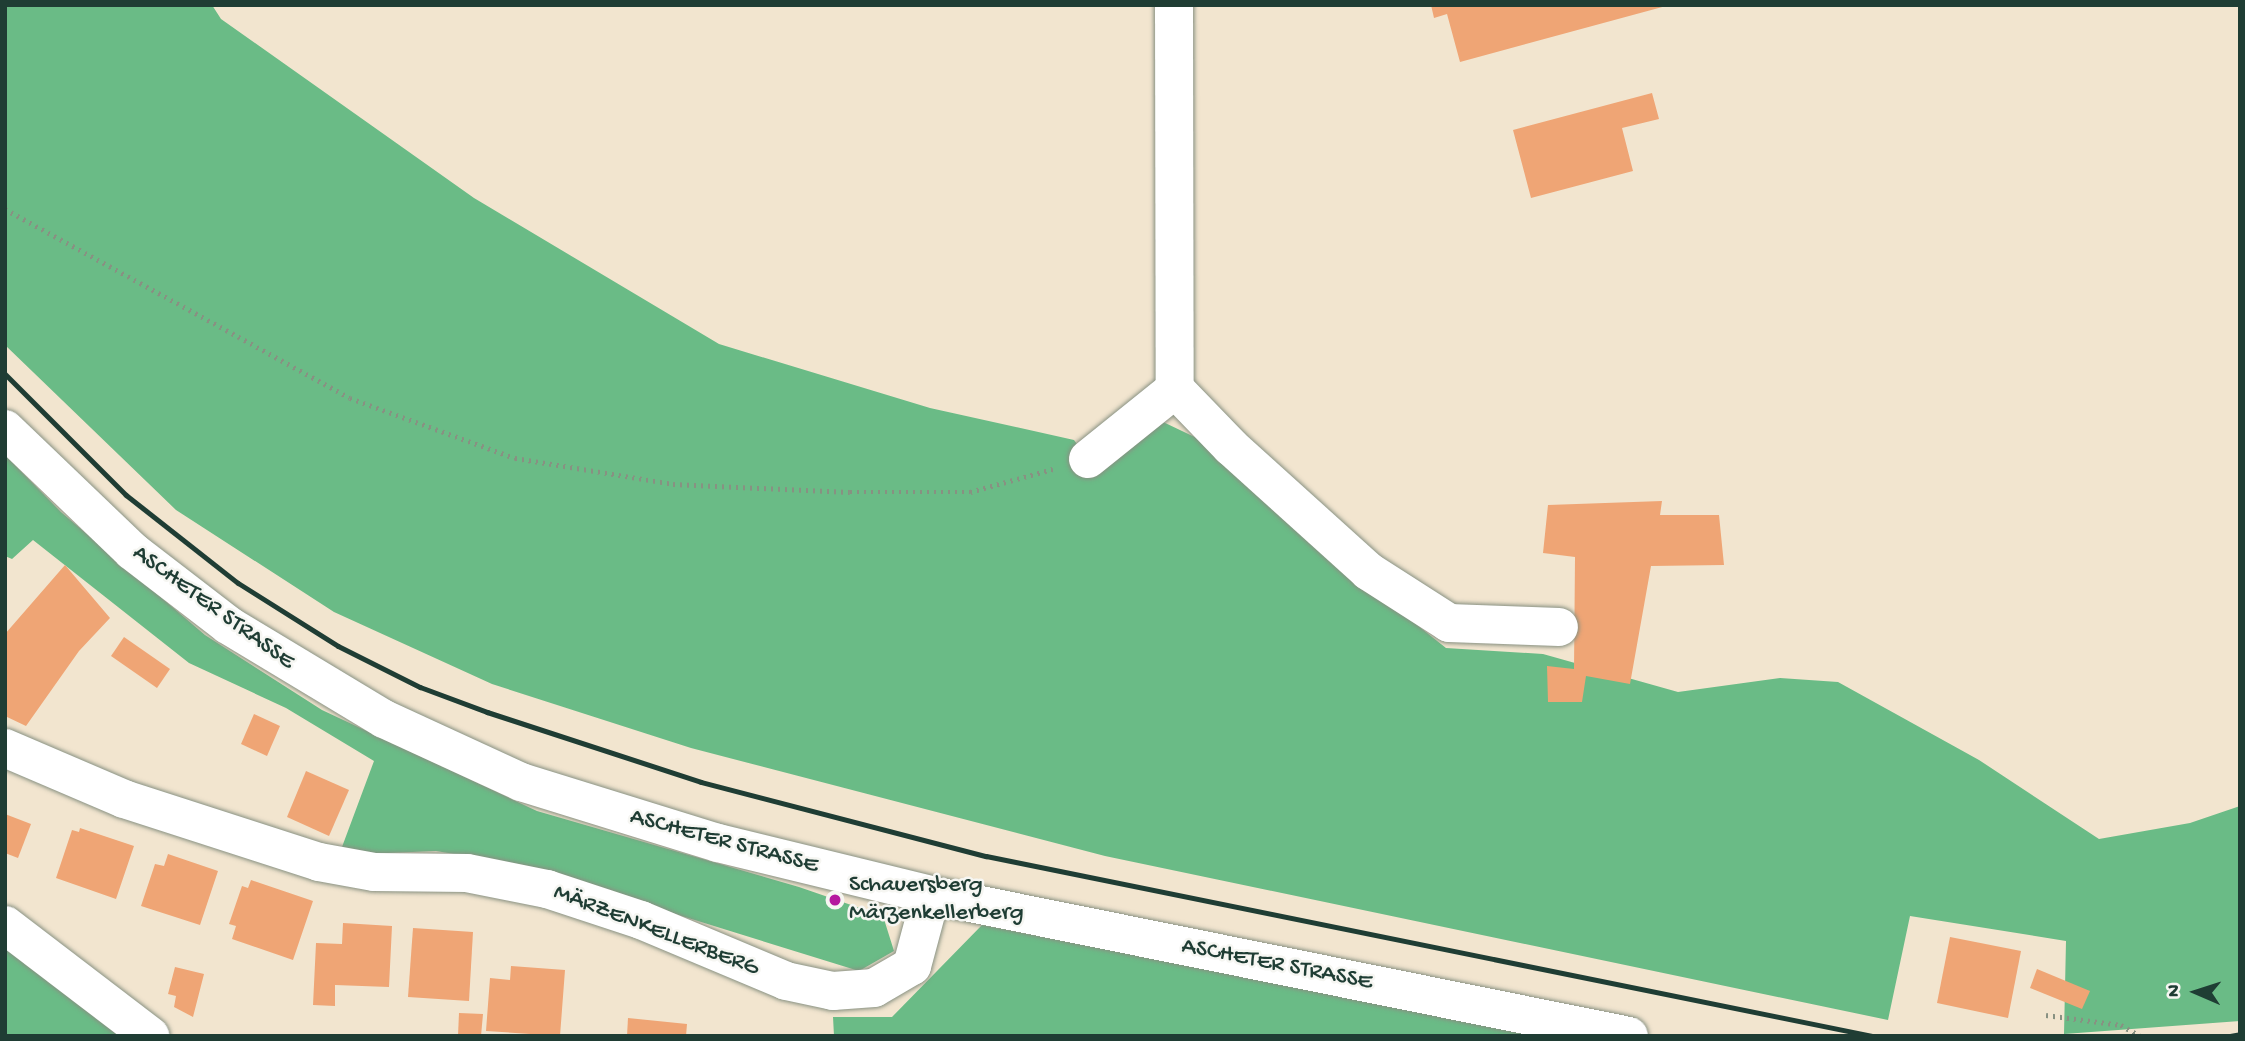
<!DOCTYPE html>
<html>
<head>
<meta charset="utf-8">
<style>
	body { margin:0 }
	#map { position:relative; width:2245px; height:1041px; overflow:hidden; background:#f2e5cf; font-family:"Gochi Hand",sans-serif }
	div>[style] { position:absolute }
	.forest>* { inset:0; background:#6abb86 }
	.building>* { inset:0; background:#efa575 }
	.path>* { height:4.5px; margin-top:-2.25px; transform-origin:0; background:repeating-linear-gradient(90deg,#889182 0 2px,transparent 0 7px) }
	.roads { filter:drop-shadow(0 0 2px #889182) drop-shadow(0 0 2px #889182) }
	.minor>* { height:38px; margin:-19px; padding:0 19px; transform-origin:19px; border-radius:19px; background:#fff }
	.major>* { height:38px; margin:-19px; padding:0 19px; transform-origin:19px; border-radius:19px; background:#fff }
	.rail>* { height:5px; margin:-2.5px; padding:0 2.5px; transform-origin:2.5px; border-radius:2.5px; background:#1f3d34 }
	.dots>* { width:19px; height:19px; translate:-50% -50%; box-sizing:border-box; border:4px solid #f6f6f2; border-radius:50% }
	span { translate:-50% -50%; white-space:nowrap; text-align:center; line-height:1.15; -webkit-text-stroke:5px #f6f6f2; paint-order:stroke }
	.street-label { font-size:24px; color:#1f3d34 }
	.poi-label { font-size:24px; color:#1f3d34 }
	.left { translate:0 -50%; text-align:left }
	.frame { position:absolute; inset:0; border:7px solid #1f3d34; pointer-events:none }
	.north { position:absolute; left:2161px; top:957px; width:70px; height:70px; -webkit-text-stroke:5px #f6f6f2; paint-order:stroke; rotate:273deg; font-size:19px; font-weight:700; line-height:28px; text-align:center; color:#1f3d34 }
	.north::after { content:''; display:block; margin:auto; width:24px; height:32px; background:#1f3d34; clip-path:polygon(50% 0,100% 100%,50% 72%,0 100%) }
</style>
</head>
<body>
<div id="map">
	<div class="forest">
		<i style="clip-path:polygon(5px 5px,212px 5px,221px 19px,474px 198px,719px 344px,930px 408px,1074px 440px,1088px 459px,1161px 421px,1224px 451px,1305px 536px,1446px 648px,1543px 654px,1678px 692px,1780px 678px,1838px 682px,1979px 760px,2099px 839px,2190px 823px,2240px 806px,2240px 1021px,2064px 1034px,2066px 941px,1910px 916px,1888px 1020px,1105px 856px,691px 748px,492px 684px,334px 612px,176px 510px,5px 345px)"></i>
		<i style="clip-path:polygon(5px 455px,61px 512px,205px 635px,322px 710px,537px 811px,799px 887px,883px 916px,894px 951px,859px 971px,514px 864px,436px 851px,339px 855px,374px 761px,286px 708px,189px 663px,33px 540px,12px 559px,5px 556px)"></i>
		<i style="clip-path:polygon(5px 925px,143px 1036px,5px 1036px)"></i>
		<i style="clip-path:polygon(982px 925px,1435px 1014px,1535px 1036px,834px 1036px,833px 1017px,892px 1017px)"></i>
	</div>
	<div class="building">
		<i style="clip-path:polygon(1431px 5px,1666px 5px,1666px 6px,1460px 62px,1447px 14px,1434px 18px)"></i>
		<i style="clip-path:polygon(1652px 93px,1659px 119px,1622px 128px,1633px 171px,1531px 198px,1513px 130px)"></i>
		<i style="clip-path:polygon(1662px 501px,1660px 515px,1719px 515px,1724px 565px,1651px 566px,1630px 684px,1586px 676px,1582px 702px,1548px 702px,1547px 666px,1574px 669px,1575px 557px,1543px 553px,1548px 505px)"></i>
		<i style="clip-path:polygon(65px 565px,110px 618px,79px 651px,26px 726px,5px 716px,5px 634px)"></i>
		<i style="clip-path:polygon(124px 637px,170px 669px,157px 688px,111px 656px)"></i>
		<i style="clip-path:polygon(254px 714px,280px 726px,267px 756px,241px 744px)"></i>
		<i style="clip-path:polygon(306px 771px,349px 790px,329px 836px,287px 817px)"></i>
		<i style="clip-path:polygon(5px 814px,31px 824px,18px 858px,5px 853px)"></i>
		<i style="clip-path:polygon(80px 828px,134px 846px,116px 899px,56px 878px,72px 830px,79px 832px)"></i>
		<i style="clip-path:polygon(168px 854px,218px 871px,200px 925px,141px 906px,155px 864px,164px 866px)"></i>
		<i style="clip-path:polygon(251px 880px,313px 901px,293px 960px,232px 939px,236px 926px,229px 924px,242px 886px,248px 888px)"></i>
		<i style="clip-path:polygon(343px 923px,392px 926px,389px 987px,335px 985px,335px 1006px,313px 1005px,316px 943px,342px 944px)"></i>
		<i style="clip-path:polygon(413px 928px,473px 932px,469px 1001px,408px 997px)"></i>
		<i style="clip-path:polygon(1950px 937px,2021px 951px,2008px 1018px,1937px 1003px)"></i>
		<i style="clip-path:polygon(511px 966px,565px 970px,560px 1036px,486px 1031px,490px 978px,510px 980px)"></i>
		<i style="clip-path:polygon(175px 967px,204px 974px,193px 1017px,174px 1007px,176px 996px,168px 994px)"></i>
		<i style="clip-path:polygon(2037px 969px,2090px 991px,2082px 1009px,2030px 988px)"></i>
		<i style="clip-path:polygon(459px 1013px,483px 1014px,481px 1036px,458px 1036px)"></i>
		<i style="clip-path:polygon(628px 1018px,687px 1024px,686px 1036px,627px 1036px)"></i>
	</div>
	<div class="path">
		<i style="left:5px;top:209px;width:393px;rotate:28.7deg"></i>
		<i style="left:350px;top:398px;width:176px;rotate:20deg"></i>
		<i style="left:515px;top:458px;width:160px;rotate:9.3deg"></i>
		<i style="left:673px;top:484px;width:177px;rotate:2.6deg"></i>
		<i style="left:850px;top:492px;width:120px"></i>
		<i style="left:970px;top:492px;width:86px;rotate:-15.5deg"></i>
		<i style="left:2046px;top:1015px;width:76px;rotate:7.6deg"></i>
		<i style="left:2121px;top:1025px;width:22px;rotate:30deg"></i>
	</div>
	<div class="roads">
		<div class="minor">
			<i style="left:1174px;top:5px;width:384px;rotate:89.9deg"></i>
			<i style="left:1175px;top:389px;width:81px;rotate:46deg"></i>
			<i style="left:1231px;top:447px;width:185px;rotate:42.1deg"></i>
			<i style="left:1368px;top:571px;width:96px;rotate:32.7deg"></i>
			<i style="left:1449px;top:623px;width:110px;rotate:2.1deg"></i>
			<i style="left:1088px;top:459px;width:112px;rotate:-38.8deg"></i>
			<i style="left:5px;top:748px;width:129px;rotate:23.2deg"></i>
			<i style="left:124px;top:799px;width:205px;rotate:17.9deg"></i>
			<i style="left:319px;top:862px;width:56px;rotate:10.3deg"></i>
			<i style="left:374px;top:872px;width:93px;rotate:0.6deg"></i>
			<i style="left:467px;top:873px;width:82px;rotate:11.3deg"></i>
			<i style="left:547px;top:889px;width:99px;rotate:18.3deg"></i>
			<i style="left:641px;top:920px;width:157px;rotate:22.8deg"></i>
			<i style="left:786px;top:981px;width:48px;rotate:12deg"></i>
			<i style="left:833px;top:991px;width:41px;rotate:-4.2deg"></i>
			<i style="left:874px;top:988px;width:44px;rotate:-30.1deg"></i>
			<i style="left:912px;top:966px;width:73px;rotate:-75deg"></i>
			<i style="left:5px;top:925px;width:183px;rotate:37.4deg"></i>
		</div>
		<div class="major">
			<i style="left:5px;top:429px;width:176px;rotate:43.8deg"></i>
			<i style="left:132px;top:551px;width:121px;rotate:37.6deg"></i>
			<i style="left:228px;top:625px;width:182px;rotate:31.1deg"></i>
			<i style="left:384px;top:719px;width:151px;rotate:24.7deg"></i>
			<i style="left:521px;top:782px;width:206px;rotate:17.2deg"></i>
			<i style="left:718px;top:843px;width:219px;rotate:13.7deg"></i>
			<i style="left:931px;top:895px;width:712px;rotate:11.42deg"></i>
		</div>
	</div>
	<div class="rail">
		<i style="left:5px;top:374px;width:171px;rotate:45deg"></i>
		<i style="left:126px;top:495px;width:142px;rotate:38.2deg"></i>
		<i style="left:238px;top:583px;width:118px;rotate:32.2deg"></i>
		<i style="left:338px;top:646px;width:92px;rotate:26.6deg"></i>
		<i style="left:420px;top:687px;width:72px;rotate:20.5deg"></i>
		<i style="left:487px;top:712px;width:225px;rotate:18.1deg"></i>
		<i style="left:701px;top:782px;width:294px;rotate:14.6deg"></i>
		<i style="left:986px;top:856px;width:904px;rotate:11.48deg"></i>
		<i style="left:2230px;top:1036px;width:10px;rotate:-11deg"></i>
	</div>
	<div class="dots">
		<i style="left:835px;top:900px;background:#b5179e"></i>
	</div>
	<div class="street-label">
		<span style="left:213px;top:608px;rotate:36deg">ASCHETER STRASSE</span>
		<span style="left:724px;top:842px;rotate:15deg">ASCHETER STRASSE</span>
		<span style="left:656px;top:931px;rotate:21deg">MÄRZENKELLERBERG</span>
		<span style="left:1277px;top:965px;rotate:11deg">ASCHETER STRASSE</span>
	</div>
	<div class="poi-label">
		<span class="left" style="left:849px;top:900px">Schauersberg<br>Märzenkellerberg</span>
	</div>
	<div class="frame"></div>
	<div class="north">N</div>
</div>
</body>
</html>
